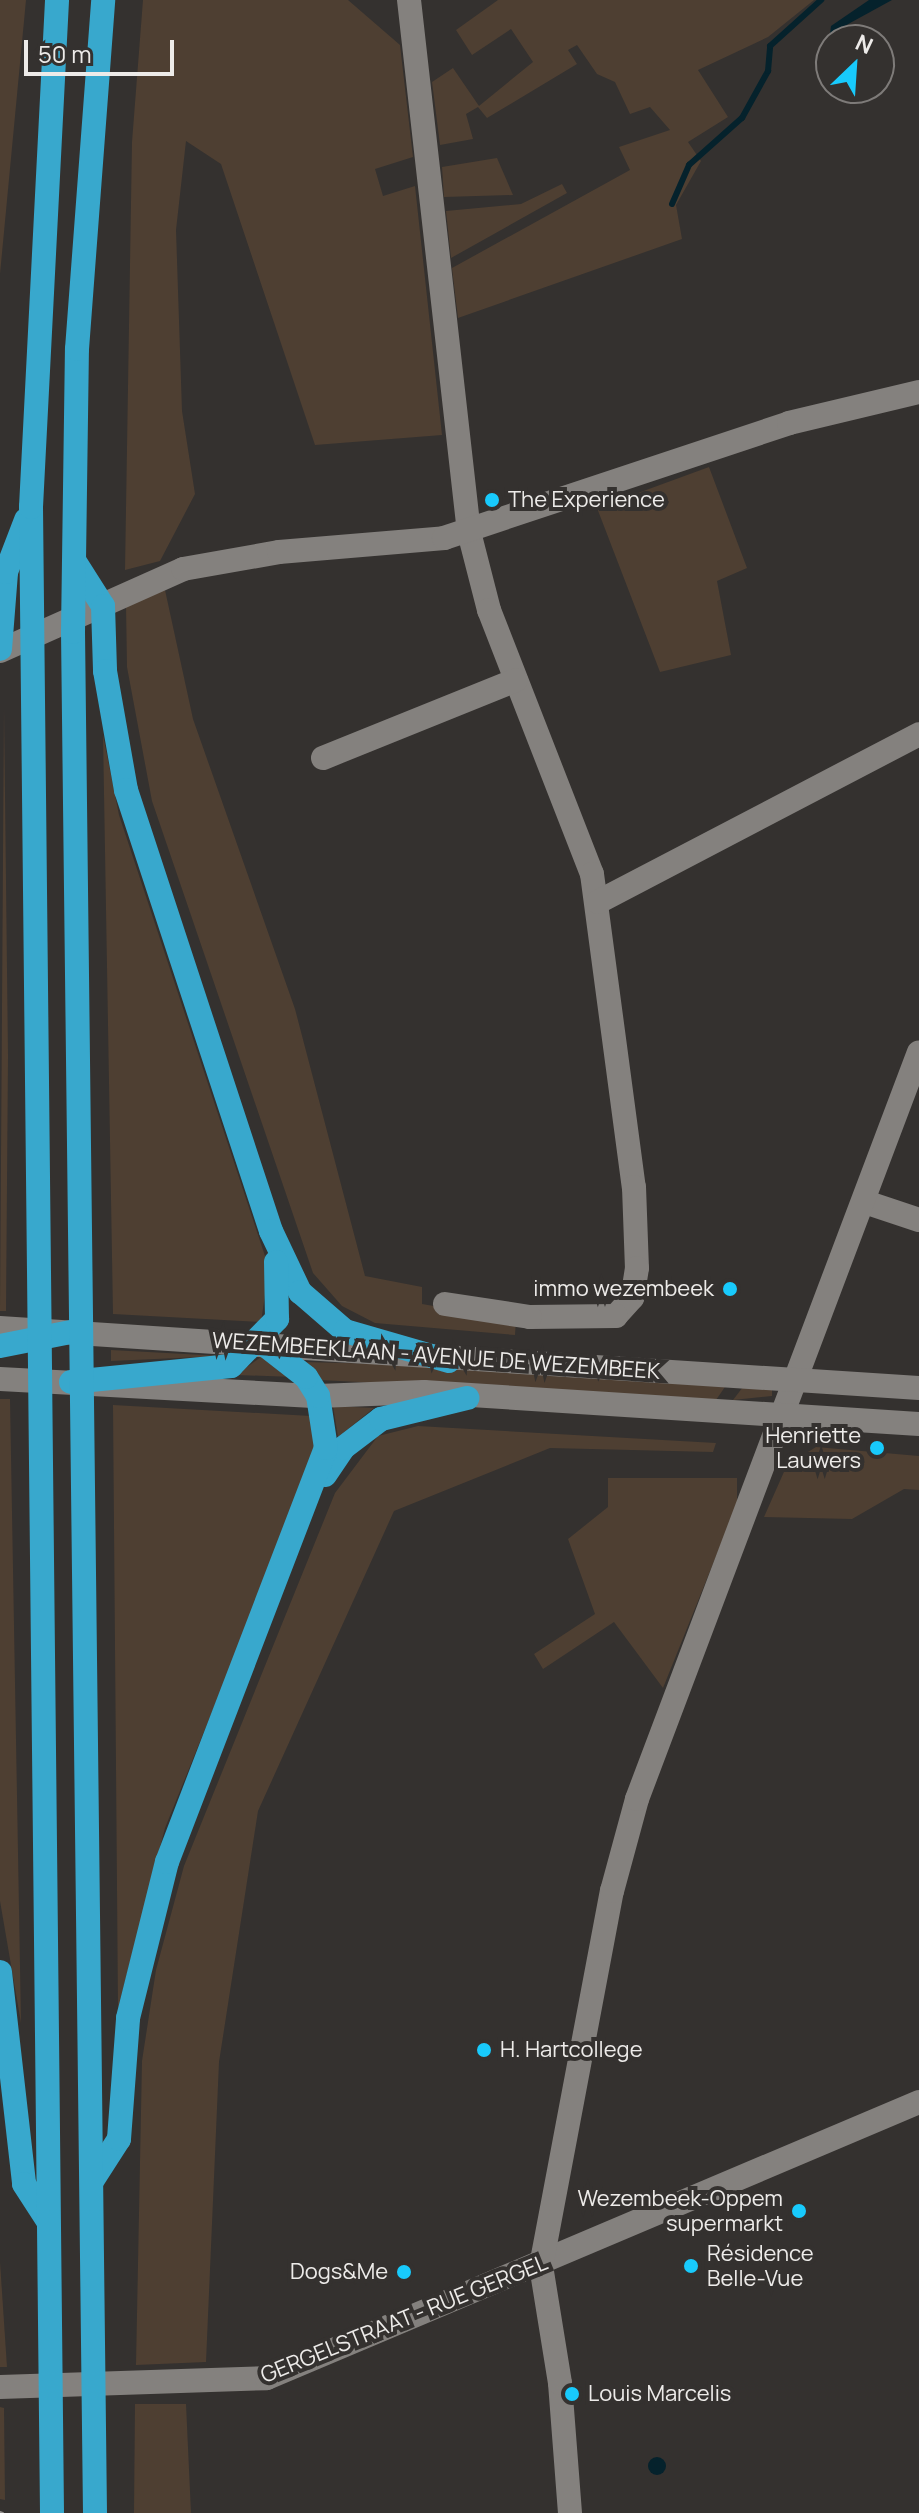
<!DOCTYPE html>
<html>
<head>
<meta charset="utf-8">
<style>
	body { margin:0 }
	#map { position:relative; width:919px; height:2513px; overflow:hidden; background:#34312f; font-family:Manrope,sans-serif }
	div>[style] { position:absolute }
	.green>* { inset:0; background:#4e3f32 }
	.water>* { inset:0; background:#05222c }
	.round { border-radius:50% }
	.stream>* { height:6px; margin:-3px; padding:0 3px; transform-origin:3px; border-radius:3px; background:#05222c }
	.minor>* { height:24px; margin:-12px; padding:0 12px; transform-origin:12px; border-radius:12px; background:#84817e }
	.secondary>* { height:24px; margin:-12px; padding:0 12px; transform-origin:12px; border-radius:12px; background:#84817e }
	.motorway>* { height:24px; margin:-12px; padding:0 12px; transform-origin:12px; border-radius:12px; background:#38a8cd }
	.tram>* { height:2px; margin:-1px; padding:0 1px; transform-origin:1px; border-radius:1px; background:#93908e }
	.dots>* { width:22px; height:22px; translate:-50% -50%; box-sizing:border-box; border:4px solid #34312f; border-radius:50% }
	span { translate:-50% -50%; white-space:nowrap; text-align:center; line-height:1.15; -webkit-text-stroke:8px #34312f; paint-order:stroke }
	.poi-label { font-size:22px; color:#edebe9 }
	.left { translate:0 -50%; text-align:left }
	.right { translate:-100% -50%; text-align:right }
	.street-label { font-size:22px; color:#edebe9 }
	.north { position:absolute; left:815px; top:24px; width:80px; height:80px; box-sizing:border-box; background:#34312f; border:2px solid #7e7b79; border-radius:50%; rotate:25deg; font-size:22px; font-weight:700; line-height:32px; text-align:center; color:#edebe9 }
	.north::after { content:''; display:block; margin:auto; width:28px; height:36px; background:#18cafc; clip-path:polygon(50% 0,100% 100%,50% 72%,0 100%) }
	.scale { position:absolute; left:24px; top:40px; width:150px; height:36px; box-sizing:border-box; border:4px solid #edebe9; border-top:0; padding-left:10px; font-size:24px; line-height:28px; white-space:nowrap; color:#edebe9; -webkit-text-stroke:6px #34312f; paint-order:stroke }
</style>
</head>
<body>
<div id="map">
	<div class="green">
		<i style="clip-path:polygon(0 0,26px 0,0 274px)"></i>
		<i style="clip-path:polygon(143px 0,348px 0,400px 45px,413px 157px,375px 169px,383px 196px,415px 186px,442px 435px,315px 445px,221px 164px,186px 141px,176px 230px,182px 411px,195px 494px,160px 561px,125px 570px,132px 142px)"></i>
		<i style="clip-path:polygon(498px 0,814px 0,768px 37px,698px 70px,728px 117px,688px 142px,701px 161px,676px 205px,682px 239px,458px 318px,452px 268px,630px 170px,619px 147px,670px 130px,650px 107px,630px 114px,615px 82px,597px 74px,577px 45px,568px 50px,577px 64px,487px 118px,478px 107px,466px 114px,473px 139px,440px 145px,432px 82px,453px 68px,479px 106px,533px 62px,511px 29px,472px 55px,456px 30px)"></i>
		<i style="clip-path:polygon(497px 158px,513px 195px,444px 197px,442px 167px)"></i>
		<i style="clip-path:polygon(562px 184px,567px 193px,451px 258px,446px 211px,521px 204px)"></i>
		<i style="clip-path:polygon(709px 467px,747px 568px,717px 581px,731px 655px,660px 672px,597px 508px)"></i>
		<i style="clip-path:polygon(165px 590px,193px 719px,295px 1009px,365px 1276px,422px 1287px,422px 1304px,516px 1320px,515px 1335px,375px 1323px,342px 1306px,313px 1273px,152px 801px,127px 667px,126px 605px)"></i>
		<i style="clip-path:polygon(4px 707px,8px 1056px,6px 1311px,0 1311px)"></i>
		<i style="clip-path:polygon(103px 735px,119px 815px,269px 1268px,261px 1322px,113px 1314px)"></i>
		<i style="clip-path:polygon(111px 1350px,222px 1356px,111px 1361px)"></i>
		<i style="clip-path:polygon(261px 1357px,271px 1361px,294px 1377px,236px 1375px)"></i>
		<i style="clip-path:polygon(304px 1362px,382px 1364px,729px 1381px,716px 1400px,319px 1380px)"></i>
		<i style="clip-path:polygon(746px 1383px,772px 1390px,772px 1396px,733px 1400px)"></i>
		<i style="clip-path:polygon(0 1399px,10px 1399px,21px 2023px,0 1901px)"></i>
		<i style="clip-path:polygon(113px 1405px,311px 1416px,316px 1455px,165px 1828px,118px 2008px)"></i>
		<i style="clip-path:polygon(333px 1406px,374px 1408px,338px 1437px)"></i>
		<i style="clip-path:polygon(418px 1426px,716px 1443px,713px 1452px,550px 1448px,394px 1511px,258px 1811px,219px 2062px,206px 2362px,136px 2365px,142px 2061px,156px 1970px,184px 1866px,335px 1493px,378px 1436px)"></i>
		<i style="clip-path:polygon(816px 1447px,919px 1456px,919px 1490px,904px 1489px,852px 1519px,764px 1517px,787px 1465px)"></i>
		<i style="clip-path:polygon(608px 1478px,737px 1478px,737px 1504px,663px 1688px,614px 1622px,543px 1669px,534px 1654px,595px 1614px,568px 1539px,608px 1507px)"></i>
		<i style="clip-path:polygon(0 2262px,7px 2367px,0 2367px)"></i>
		<i style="clip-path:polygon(135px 2404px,186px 2404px,191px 2513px,134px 2513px)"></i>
		<i style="clip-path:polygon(0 2407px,4px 2408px,5px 2500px,0 2499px)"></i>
	</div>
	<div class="water">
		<i style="clip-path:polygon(869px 0,892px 0,830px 34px,831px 26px)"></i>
		<i class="round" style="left:648px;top:2457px;width:18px;height:18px"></i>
	</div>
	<div class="stream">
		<i style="left:672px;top:204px;width:43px;rotate:-66.4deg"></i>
		<i style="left:689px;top:165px;width:71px;rotate:-41.6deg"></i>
		<i style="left:742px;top:118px;width:54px;rotate:-61deg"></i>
		<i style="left:768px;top:71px;width:25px;rotate:-85deg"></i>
		<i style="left:770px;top:46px;width:69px;rotate:-42deg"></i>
	</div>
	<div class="minor">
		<i style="left:409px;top:0;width:535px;rotate:83.57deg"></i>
		<i style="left:469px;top:532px;width:81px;rotate:75.6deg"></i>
		<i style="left:489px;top:610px;width:283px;rotate:68.7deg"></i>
		<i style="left:592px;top:874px;width:316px;rotate:82.4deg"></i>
		<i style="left:634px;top:1187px;width:81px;rotate:87.9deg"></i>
		<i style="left:637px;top:1268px;width:30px;rotate:99deg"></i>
		<i style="left:632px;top:1298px;width:24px;rotate:132deg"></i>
		<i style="left:616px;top:1316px;width:86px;rotate:179.3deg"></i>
		<i style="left:530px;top:1317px;width:86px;rotate:-171.3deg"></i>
		<i style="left:0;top:651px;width:201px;rotate:-24.1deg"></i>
		<i style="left:183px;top:569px;width:97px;rotate:-10deg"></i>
		<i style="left:279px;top:552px;width:166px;rotate:-4.8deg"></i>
		<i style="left:444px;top:538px;width:364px;rotate:-18.4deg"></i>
		<i style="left:789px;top:423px;width:134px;rotate:-13.4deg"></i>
		<i style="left:323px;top:758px;width:208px;rotate:-22deg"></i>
		<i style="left:598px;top:902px;width:362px;rotate:-27.6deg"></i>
		<i style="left:865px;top:1202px;width:57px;rotate:18.4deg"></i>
		<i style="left:0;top:2387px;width:267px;rotate:-1.9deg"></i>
		<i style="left:267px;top:2378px;width:708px;rotate:-22.94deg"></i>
		<i style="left:570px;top:2513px;width:130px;rotate:-94.4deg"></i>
		<i style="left:560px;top:2383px;width:119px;rotate:-99.2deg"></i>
		<i style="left:541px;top:2266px;width:382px;rotate:-79.3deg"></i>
		<i style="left:612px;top:1891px;width:95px;rotate:-74.8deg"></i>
		<i style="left:637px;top:1799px;width:798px;rotate:-69.32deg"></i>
	</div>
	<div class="secondary">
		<i style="left:0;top:1328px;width:921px;rotate:3.74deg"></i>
		<i style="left:0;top:1379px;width:318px;rotate:3.1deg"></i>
		<i style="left:318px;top:1396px;width:106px;rotate:-2.2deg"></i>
		<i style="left:424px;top:1392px;width:496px;rotate:3.7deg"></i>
	</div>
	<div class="motorway">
		<i style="left:75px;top:562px;width:52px;rotate:57.5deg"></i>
		<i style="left:103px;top:606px;width:65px;rotate:88.2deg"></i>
		<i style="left:105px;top:671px;width:121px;rotate:80deg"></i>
		<i style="left:126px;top:790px;width:464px;rotate:71.8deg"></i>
		<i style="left:271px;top:1231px;width:68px;rotate:64.6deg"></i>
		<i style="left:300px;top:1292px;width:60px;rotate:40.9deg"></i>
		<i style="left:345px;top:1331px;width:108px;rotate:16.1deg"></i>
		<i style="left:0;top:649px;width:77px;rotate:-85.5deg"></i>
		<i style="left:6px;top:572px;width:56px;rotate:-69deg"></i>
		<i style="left:0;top:1346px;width:72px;rotate:-11.2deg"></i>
		<i style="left:71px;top:1382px;width:161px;rotate:-5.7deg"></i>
		<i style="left:231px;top:1366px;width:66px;rotate:-45.6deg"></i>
		<i style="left:277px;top:1319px;width:57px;rotate:-91deg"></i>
		<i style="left:325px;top:1475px;width:32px;rotate:-56deg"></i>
		<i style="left:343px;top:1448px;width:48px;rotate:-37.3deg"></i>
		<i style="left:381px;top:1419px;width:89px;rotate:-13.7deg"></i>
		<i style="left:0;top:1972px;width:213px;rotate:83.5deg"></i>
		<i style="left:24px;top:2184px;width:44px;rotate:57deg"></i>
		<i style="left:92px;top:2181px;width:50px;rotate:-57.3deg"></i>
		<i style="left:119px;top:2139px;width:121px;rotate:-85.7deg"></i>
		<i style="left:128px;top:2018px;width:161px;rotate:-76deg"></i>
		<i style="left:167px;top:1862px;width:443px;rotate:-69deg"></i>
		<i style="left:326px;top:1448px;width:53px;rotate:-98.7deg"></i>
		<i style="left:318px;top:1396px;width:22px;rotate:-122deg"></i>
		<i style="left:306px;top:1377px;width:57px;rotate:-142.1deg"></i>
		<i style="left:52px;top:2513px;width:2006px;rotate:-90.6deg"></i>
		<i style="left:31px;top:507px;width:508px;rotate:-87.06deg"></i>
		<i style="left:95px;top:2513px;width:1881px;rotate:-90.67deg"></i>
		<i style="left:73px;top:632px;width:283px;rotate:-89.2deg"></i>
		<i style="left:77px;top:349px;width:350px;rotate:-85.7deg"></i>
	</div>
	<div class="tram">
		<i style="left:0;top:2512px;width:3px;rotate:18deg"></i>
	</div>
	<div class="dots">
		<i style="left:492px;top:500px;background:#18cafc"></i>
		<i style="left:730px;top:1289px;background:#18cafc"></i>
		<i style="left:877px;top:1448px;background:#18cafc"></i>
		<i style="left:484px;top:2050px;background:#18cafc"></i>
		<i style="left:799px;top:2211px;background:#18cafc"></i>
		<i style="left:691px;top:2266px;background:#18cafc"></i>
		<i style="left:404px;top:2272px;background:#18cafc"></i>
		<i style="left:572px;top:2394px;background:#18cafc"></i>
	</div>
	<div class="poi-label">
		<span class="left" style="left:508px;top:500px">The Experience</span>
		<span class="right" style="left:714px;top:1289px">immo wezembeek</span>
		<span class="right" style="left:861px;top:1448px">Henriette<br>Lauwers</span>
		<span class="left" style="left:500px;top:2050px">H. Hartcollege</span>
		<span class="right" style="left:783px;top:2211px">Wezembeek-Oppem<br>supermarkt</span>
		<span class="left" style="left:707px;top:2266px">Résidence<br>Belle-Vue</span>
		<span class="right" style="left:388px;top:2272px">Dogs&amp;Me</span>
		<span class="left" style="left:588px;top:2394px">Louis Marcelis</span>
	</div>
	<div class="street-label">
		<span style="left:436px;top:1356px;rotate:4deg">WEZEMBEEKLAAN - AVENUE DE WEZEMBEEK</span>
		<span style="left:404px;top:2319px;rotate:-22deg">GERGELSTRAAT - RUE GERGEL</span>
	</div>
	<div class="north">N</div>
	<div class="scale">50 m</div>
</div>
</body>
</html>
